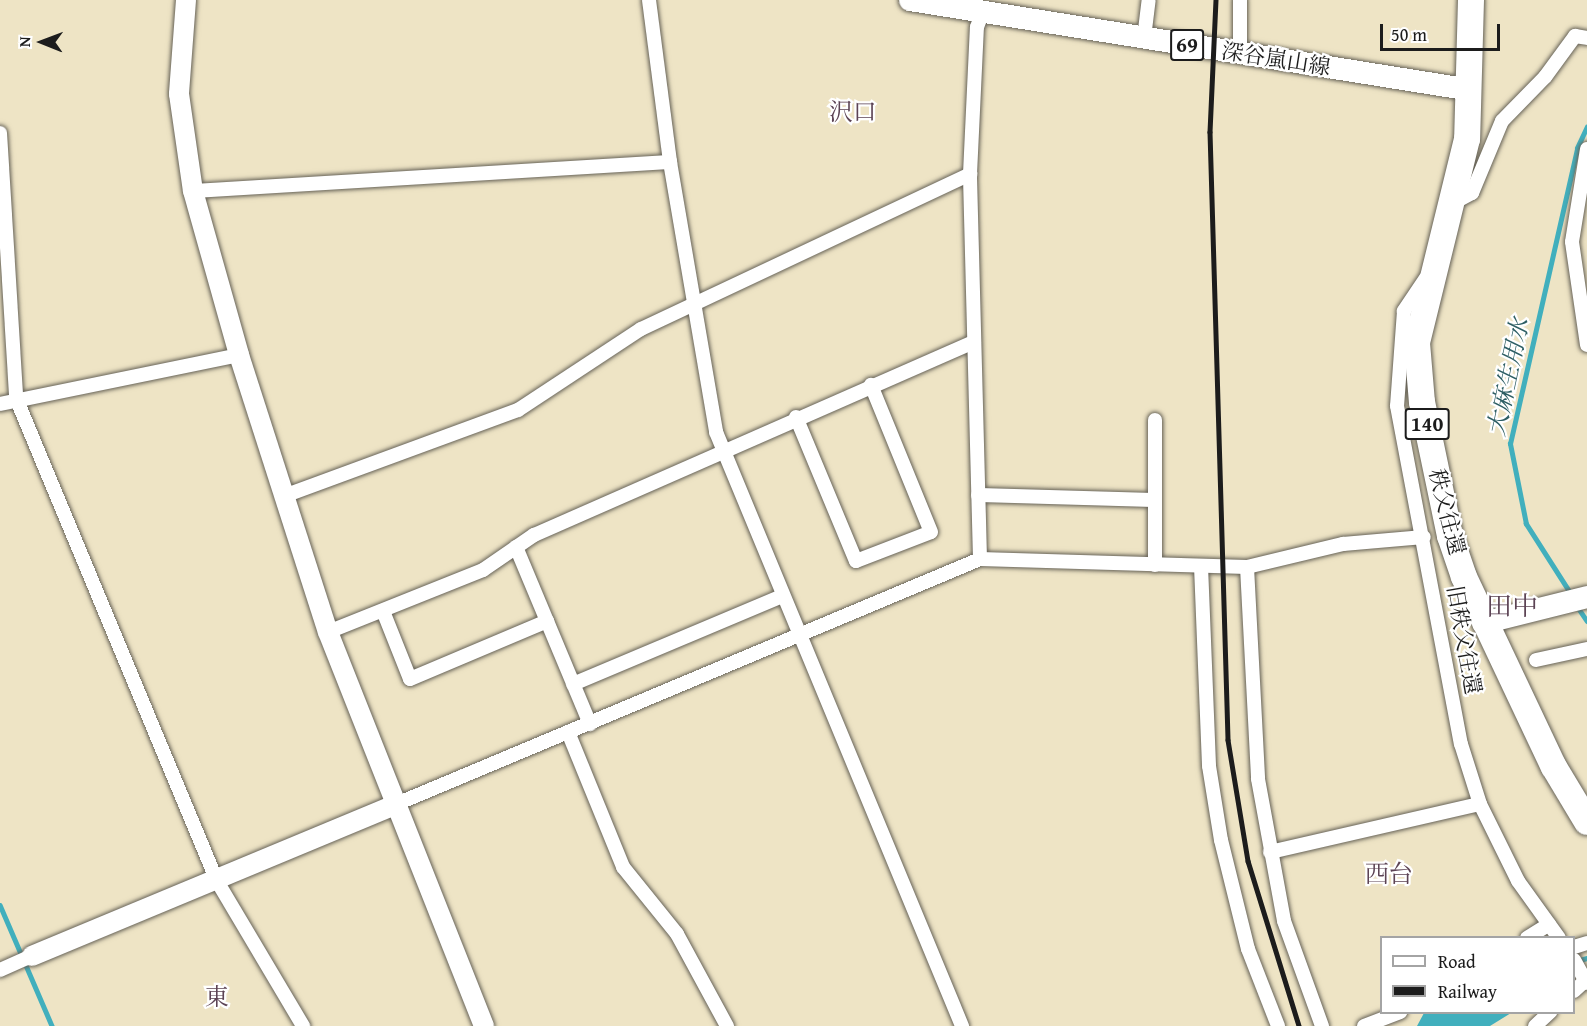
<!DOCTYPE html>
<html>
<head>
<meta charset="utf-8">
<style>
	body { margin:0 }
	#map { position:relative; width:1587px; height:1026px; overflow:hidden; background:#eee4c5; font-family:"Gentium Book Plus","Noto Serif JP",serif }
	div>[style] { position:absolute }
	.water>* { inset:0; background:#41afbd }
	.stream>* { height:4.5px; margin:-2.25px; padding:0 2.25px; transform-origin:2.25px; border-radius:2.25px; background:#41afbd }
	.roads { filter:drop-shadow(0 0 2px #666257) drop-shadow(0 0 2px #666257) }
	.street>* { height:14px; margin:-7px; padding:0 7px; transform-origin:7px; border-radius:7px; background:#fff }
	.secondary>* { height:20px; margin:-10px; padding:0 10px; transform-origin:10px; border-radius:10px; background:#fff }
	.primary>* { height:22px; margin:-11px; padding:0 11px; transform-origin:11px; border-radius:11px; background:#fff }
	.highway>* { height:26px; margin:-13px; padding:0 13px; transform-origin:13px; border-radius:13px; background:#fff }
	.rail>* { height:4.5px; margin:-2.25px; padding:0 2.25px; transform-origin:2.25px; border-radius:2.25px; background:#1c1c1c }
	span { translate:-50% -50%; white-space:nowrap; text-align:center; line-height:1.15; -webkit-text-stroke:4.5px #fff; paint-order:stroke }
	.shield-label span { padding:2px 4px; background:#fff; border:2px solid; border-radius:4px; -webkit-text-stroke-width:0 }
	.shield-label { font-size:21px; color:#1c1c1c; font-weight:700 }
	.street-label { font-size:22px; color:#1c1c1c }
	.neighbourhood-label { font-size:24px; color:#5c4354 }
	.water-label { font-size:24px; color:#2d5e64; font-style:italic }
	.quarter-label { font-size:26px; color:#5c4354 }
	.legend { position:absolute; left:1380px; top:936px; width:195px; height:78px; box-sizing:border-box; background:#fff; border:2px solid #a4a4a4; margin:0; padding:8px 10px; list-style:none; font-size:18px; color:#1c1c1c }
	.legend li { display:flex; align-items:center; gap:12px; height:30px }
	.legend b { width:30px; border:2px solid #a4a4a4 }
	.north { position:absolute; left:12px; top:12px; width:60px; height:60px; -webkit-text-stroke:4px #fff; paint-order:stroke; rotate:271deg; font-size:16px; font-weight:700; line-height:24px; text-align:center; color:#1c1c1c }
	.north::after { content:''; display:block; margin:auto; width:21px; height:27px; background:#1c1c1c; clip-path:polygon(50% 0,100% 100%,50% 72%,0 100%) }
	.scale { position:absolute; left:1380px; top:24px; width:120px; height:27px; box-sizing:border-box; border:3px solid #1c1c1c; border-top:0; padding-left:8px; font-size:18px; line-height:21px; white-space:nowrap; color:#1c1c1c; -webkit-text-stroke:4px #fff; paint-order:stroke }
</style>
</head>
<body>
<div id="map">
	<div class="water">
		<i style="clip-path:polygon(1424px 1013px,1424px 1012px,1511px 1013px,1490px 1026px,1417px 1026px)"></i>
	</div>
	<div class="stream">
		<i style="left:1570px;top:593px;width:82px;rotate:-122.5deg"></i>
		<i style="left:1526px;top:524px;width:82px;rotate:-101.3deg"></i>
		<i style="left:1510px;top:444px;width:303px;rotate:-77.2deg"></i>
		<i style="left:1577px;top:148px;width:23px;rotate:-65deg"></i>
		<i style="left:1577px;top:606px;width:18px;rotate:56deg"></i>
		<i style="left:0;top:905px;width:132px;rotate:66.7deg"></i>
		<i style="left:1576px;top:961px;width:11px;rotate:-15deg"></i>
	</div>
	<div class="roads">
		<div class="street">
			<i style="left:649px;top:0;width:163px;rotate:82.6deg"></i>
			<i style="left:670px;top:162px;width:274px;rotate:80.3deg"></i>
			<i style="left:716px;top:432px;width:643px;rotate:67.5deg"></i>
			<i style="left:1144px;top:38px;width:38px;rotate:-83deg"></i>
			<i style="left:1240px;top:53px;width:53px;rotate:-90deg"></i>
			<i style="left:0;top:133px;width:265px;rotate:86.5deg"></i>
			<i style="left:16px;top:398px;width:523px;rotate:67.41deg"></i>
			<i style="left:217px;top:881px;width:169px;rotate:59.3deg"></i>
			<i style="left:1587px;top:149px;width:94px;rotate:99.2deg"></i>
			<i style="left:1572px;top:242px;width:104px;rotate:81.7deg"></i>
			<i style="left:193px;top:191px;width:478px;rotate:-3.5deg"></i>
			<i style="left:1451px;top:204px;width:24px;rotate:-28deg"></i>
			<i style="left:1472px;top:193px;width:78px;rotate:-67.4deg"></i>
			<i style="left:1502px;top:121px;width:62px;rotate:-45.7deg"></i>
			<i style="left:1545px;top:77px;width:51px;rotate:-53.8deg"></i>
			<i style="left:1575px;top:36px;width:12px;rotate:9deg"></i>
			<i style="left:1426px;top:278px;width:40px;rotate:124deg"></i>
			<i style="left:1404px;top:311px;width:95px;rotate:94.2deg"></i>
			<i style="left:1397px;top:406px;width:344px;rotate:79.3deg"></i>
			<i style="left:1461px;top:744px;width:63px;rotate:72.4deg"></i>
			<i style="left:1480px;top:804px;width:86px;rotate:63.7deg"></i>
			<i style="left:1518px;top:881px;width:70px;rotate:54.3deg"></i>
			<i style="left:0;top:404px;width:244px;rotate:-11.6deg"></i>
			<i style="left:796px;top:417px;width:156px;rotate:67.4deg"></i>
			<i style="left:856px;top:561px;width:80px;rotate:-21.1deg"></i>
			<i style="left:931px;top:532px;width:159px;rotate:-112.2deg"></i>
			<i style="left:1155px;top:420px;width:145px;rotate:90deg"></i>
			<i style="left:978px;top:495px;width:177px;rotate:1.6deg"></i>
			<i style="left:284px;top:496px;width:249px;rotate:-20.2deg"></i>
			<i style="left:518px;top:410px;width:147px;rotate:-33.4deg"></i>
			<i style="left:641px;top:329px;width:364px;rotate:-25.2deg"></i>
			<i style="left:516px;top:547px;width:192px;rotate:67.3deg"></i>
			<i style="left:980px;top:559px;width:385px;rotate:-91.5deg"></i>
			<i style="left:970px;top:174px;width:147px;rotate:-87.3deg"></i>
			<i style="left:977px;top:27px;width:17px;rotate:-69deg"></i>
			<i style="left:1201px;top:566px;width:200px;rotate:87.7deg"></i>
			<i style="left:1209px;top:766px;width:75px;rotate:80.8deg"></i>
			<i style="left:1221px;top:840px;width:112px;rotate:76.1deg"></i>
			<i style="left:1248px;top:949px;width:83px;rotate:68.7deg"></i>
			<i style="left:1247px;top:567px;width:212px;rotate:87deg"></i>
			<i style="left:1258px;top:779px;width:144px;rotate:79.6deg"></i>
			<i style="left:1284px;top:921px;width:112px;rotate:70.1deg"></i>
			<i style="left:383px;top:611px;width:73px;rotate:68.3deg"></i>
			<i style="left:410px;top:679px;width:149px;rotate:-22.9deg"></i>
			<i style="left:328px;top:632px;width:167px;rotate:-21.8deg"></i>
			<i style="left:483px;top:570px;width:62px;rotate:-34.5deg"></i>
			<i style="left:534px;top:535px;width:480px;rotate:-23.7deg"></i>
			<i style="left:1536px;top:660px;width:52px;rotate:-12.2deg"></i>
			<i style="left:573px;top:684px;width:227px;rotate:-22.8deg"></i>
			<i style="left:568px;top:732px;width:146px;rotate:67.8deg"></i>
			<i style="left:623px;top:867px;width:86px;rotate:51.1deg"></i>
			<i style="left:677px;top:934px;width:105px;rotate:61.5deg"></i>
			<i style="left:394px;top:805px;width:636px;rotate:-22.77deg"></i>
			<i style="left:980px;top:559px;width:267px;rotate:1.7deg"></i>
			<i style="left:1247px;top:567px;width:99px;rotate:-13.5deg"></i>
			<i style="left:1343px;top:544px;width:81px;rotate:-4.9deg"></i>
			<i style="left:1270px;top:852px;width:215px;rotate:-12.9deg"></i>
			<i style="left:1527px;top:938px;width:26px;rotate:-32deg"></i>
			<i style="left:1574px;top:947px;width:14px;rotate:-17deg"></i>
			<i style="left:1574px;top:960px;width:26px;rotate:61deg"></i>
			<i style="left:0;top:970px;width:35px;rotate:-24deg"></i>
			<i style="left:1574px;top:991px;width:16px;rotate:-43deg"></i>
			<i style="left:1364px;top:1026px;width:39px;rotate:-21deg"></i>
			<i style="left:1535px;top:1026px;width:21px;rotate:-43deg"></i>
		</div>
		<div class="secondary">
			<i style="left:186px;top:0;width:94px;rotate:94.3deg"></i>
			<i style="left:179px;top:94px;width:98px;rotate:81.8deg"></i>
			<i style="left:193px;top:191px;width:170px;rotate:74.3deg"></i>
			<i style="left:239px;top:355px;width:291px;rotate:72.2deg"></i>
			<i style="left:328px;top:632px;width:424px;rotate:68.4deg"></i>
			<i style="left:32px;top:956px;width:392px;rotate:-22.6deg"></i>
		</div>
		<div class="primary">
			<i style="left:910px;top:0;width:562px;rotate:9.11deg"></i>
			<i style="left:1483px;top:623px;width:107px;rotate:-14deg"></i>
		</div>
		<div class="highway">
			<i style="left:1471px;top:0;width:139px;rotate:91.6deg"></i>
			<i style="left:1467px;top:139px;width:210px;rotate:103.8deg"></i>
			<i style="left:1417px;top:343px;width:59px;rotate:85.2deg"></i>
			<i style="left:1422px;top:402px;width:137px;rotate:78.2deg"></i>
			<i style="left:1450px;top:536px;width:43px;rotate:71.1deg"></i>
			<i style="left:1464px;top:577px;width:210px;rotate:64.7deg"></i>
			<i style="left:1554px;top:767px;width:64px;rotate:59deg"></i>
		</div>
	</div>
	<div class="rail">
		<i style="left:1216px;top:0;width:132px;rotate:92.6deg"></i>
		<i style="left:1210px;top:132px;width:608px;rotate:88.3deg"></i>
		<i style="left:1228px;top:740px;width:123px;rotate:80.6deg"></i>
		<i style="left:1248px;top:861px;width:173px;rotate:72.8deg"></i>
	</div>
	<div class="shield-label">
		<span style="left:1187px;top:45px">69</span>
		<span style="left:1427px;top:424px">140</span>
	</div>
	<div class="street-label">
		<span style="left:1276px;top:59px;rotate:9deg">深谷嵐山線</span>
		<span style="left:1447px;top:512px;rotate:76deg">秩父往還</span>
		<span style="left:1464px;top:640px;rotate:80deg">旧秩父往還</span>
	</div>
	<div class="neighbourhood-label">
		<span style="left:853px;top:112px">沢口</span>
		<span style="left:1389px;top:874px">西台</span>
		<span style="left:217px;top:997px">東</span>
	</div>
	<div class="water-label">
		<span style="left:1508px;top:377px;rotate:-78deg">大麻生用水</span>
	</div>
	<div class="quarter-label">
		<span style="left:1512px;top:606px">田中</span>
	</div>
	<ul class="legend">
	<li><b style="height:8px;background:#fff"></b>Road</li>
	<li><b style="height:8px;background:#1c1c1c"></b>Railway</li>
	</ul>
	<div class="north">N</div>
	<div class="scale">50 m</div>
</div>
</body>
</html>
